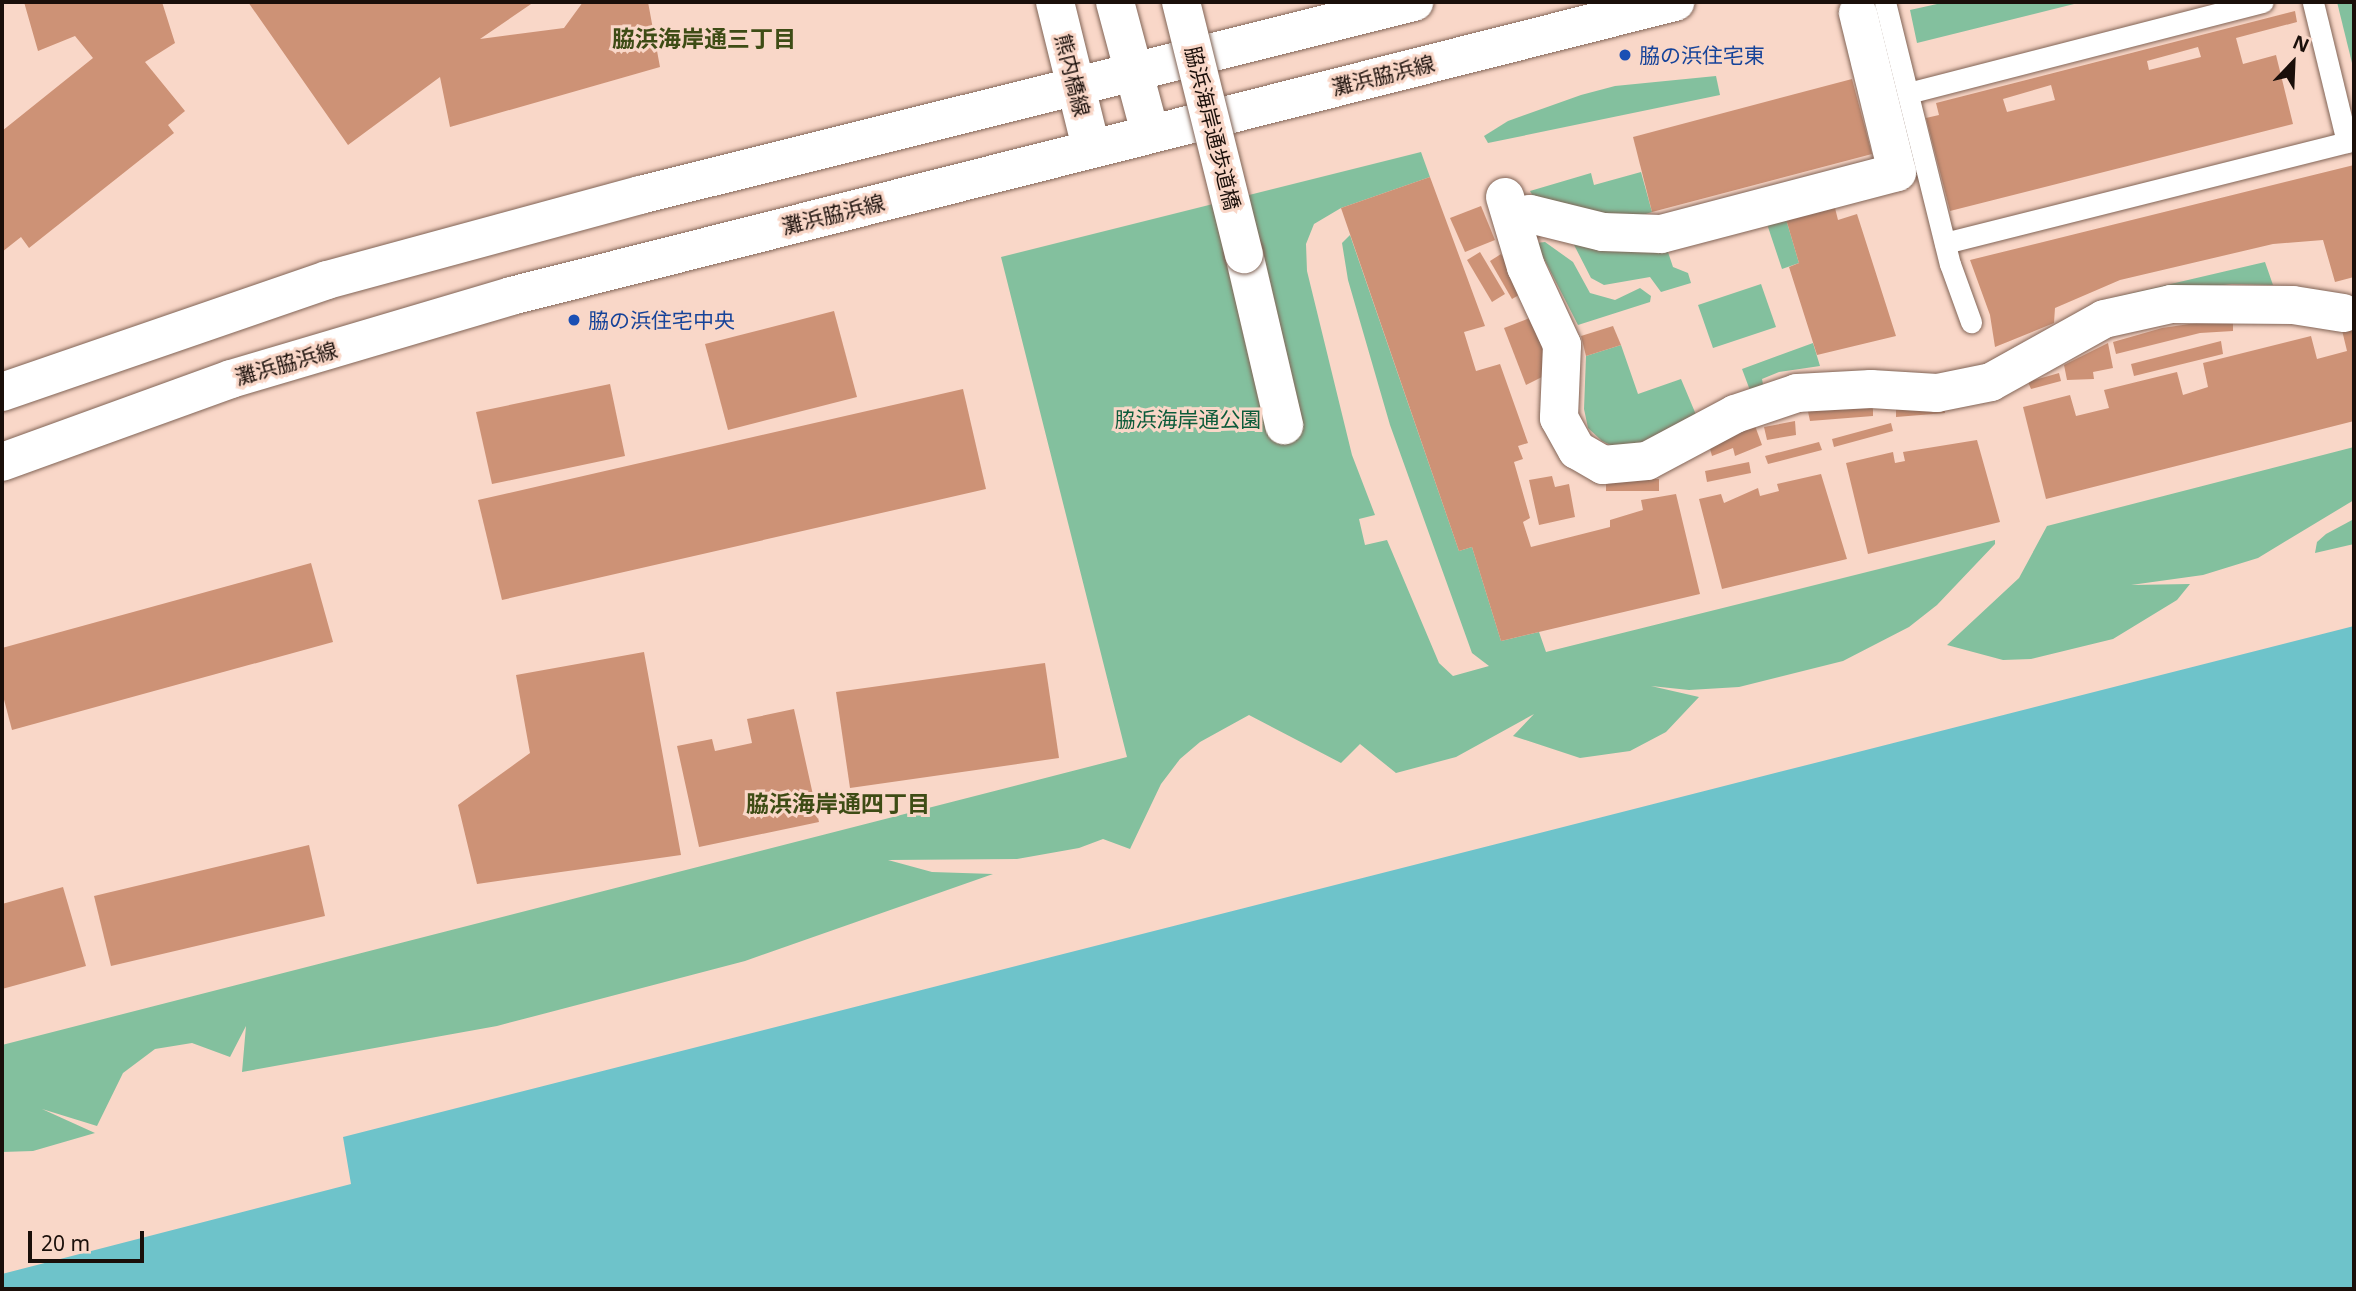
<!DOCTYPE html>
<html>
<head>
<meta charset="utf-8">
<style>
	body { margin:0 }
	#map { position:relative; width:2356px; height:1291px; overflow:hidden; background:#f9d7c8; font-family:"Noto Sans","Noto Sans JP",sans-serif }
	div>[style] { position:absolute }
	.green>* { inset:0; background:#83c09e }
	.water>* { inset:0; background:#6ec3ca }
	.building>* { inset:0; background:#cd9276 }
	.roads { filter:drop-shadow(0 0 2px #816456) drop-shadow(0 0 2px #816456) }
	.lane>* { height:21px; margin:-10.5px; padding:0 10.5px; transform-origin:10.5px; border-radius:10.5px; background:#fff }
	.street>* { height:38px; margin:-19px; padding:0 19px; transform-origin:19px; border-radius:19px; background:#fff }
	.secondary>* { height:38px; margin:-19px; padding:0 19px; transform-origin:19px; border-radius:19px; background:#fff }
	.bridges { filter:drop-shadow(0 0 2px #816456) drop-shadow(0 0 2px #816456) }
	.street-bridge>* { height:38px; margin:-19px; padding:0 19px; transform-origin:19px; border-radius:19px; background:#fff }
	.dots>* { width:19px; height:19px; translate:-50% -50%; box-sizing:border-box; border:4px solid #f9d7c8; border-radius:50% }
	span { translate:-50% -50%; white-space:nowrap; text-align:center; line-height:1.15; -webkit-text-stroke:6px #f9d7c8; paint-order:stroke }
	.transit-label { font-size:21px; color:#164399 }
	.left { translate:0 -50%; text-align:left }
	.street-label { font-size:21px; color:#1a0f0a }
	.park-label { font-size:21px; color:#0c5b3a }
	.neighbourhood-label { font-size:23px; color:#3e4c15; font-weight:700 }
	.frame { position:absolute; inset:0; border:4px solid #1a0f0a; pointer-events:none }
	.north { position:absolute; left:2258px; top:28px; width:70px; height:70px; -webkit-text-stroke:5px #f9d7c8; paint-order:stroke; rotate:23deg; font-size:19px; font-weight:700; line-height:28px; text-align:center; color:#1a0f0a }
	.north::after { content:''; display:block; margin:auto; width:24px; height:32px; background:#1a0f0a; clip-path:polygon(50% 0,100% 100%,50% 72%,0 100%) }
	.scale { position:absolute; left:28px; top:1231px; width:116px; height:32px; box-sizing:border-box; border:4px solid #1a0f0a; border-top:0; padding-left:9px; font-size:21px; line-height:24px; white-space:nowrap; color:#1a0f0a; -webkit-text-stroke:5px #f9d7c8; paint-order:stroke }
</style>
</head>
<body>
<div id="map">
	<div class="green">
		<i style="clip-path:polygon(1946px 2px,2034px 3px,2082px 2px,1917px 43px,1910px 10px)"></i>
		<i style="clip-path:polygon(2337px 2px,2354px 2px,2354px 63px,2352px 63px)"></i>
		<i style="clip-path:polygon(1716px 76px,1720px 95px,1488px 143px,1484px 136px,1508px 121px,1581px 95px,1615px 86px)"></i>
		<i style="clip-path:polygon(1421px 152px,1430px 177px,1341px 208px,1314px 224px,1306px 244px,1307px 271px,1352px 455px,1375px 515px,1359px 519px,1365px 545px,1387px 540px,1439px 663px,1453px 676px,1489px 666px,1472px 653px,1390px 425px,1348px 280px,1342px 243px,1350px 235px,1459px 551px,1472px 547px,1501px 641px,1539px 632px,1546px 652px,1995px 540px,1995px 544px,1937px 605px,1909px 627px,1843px 661px,1739px 687px,1689px 690px,1651px 686px,1699px 697px,1666px 732px,1630px 751px,1580px 758px,1513px 736px,1534px 714px,1456px 757px,1396px 773px,1360px 744px,1341px 763px,1249px 715px,1200px 742px,1180px 759px,1161px 784px,1130px 849px,1103px 839px,1079px 848px,1017px 859px,888px 860px,932px 872px,993px 874px,745px 961px,497px 1026px,242px 1072px,246px 1026px,230px 1057px,192px 1043px,155px 1049px,123px 1073px,97px 1126px,42px 1109px,95px 1133px,33px 1151px,2px 1152px,2px 1045px,1127px 757px,1001px 257px)"></i>
		<i style="clip-path:polygon(1641px 172px,1652px 212px,1630px 219px,1538px 205px,1530px 191px,1591px 173px,1594px 185px)"></i>
		<i style="clip-path:polygon(1786px 219px,1799px 263px,1782px 269px,1767px 224px)"></i>
		<i style="clip-path:polygon(1571px 239px,1668px 252px,1673px 267px,1688px 273px,1691px 283px,1661px 292px,1650px 277px,1604px 285px,1591px 278px)"></i>
		<i style="clip-path:polygon(1545px 242px,1573px 262px,1590px 293px,1615px 300px,1640px 288px,1651px 296px,1650px 302px,1578px 325px,1536px 243px)"></i>
		<i style="clip-path:polygon(2265px 262px,2273px 285px,2232px 284px,2115px 297px)"></i>
		<i style="clip-path:polygon(1761px 284px,1776px 327px,1713px 348px,1698px 305px)"></i>
		<i style="clip-path:polygon(1813px 343px,1820px 366px,1779px 372px,1762px 379px,1764px 389px,1751px 393px,1742px 369px)"></i>
		<i style="clip-path:polygon(1621px 345px,1638px 394px,1681px 379px,1697px 417px,1658px 443px,1619px 449px,1602px 441px,1588px 428px,1584px 409px,1586px 356px)"></i>
		<i style="clip-path:polygon(2354px 447px,2354px 500px,2258px 558px,2203px 575px,2131px 585px,2190px 584px,2177px 600px,2113px 639px,2031px 659px,2003px 660px,1947px 645px,2019px 578px,2047px 526px)"></i>
		<i style="clip-path:polygon(2354px 519px,2354px 544px,2315px 553px,2317px 542px,2326px 534px)"></i>
	</div>
	<div class="water">
		<i style="clip-path:polygon(2354px 626px,2354px 1289px,2px 1289px,2px 1274px,351px 1184px,343px 1137px)"></i>
	</div>
	<div class="building">
		<i style="clip-path:polygon(24px 2px,162px 2px,175px 43px,145px 62px,185px 111px,168px 125px,174px 133px,29px 248px,21px 237px,2px 252px,2px 131px,93px 58px,75px 36px,38px 51px)"></i>
		<i style="clip-path:polygon(248px 2px,534px 2px,480px 39px,564px 28px,583px 2px,648px 2px,660px 67px,450px 127px,440px 77px,348px 145px)"></i>
		<i style="clip-path:polygon(evenodd,2295px 11px,2297px 22px,2236px 38px,2243px 64px,2276px 55px,2293px 124px,1950px 211px,1926px 118px,1939px 115px,1936px 103px,2295px 11px,2198px 47px,2201px 57px,2149px 70px,2147px 61px,2198px 47px,2295px 11px,2051px 85px,2055px 100px,2007px 112px,2003px 99px,2051px 85px)"></i>
		<i style="clip-path:polygon(1852px 79px,1872px 154px,1652px 212px,1633px 137px)"></i>
		<i style="clip-path:polygon(2354px 165px,2354px 277px,2335px 282px,2323px 240px,2273px 244px,2120px 280px,2055px 308px,2054px 323px,1995px 347px,1990px 315px,1970px 260px)"></i>
		<i style="clip-path:polygon(1430px 177px,1485px 326px,1464px 332px,1476px 371px,1500px 364px,1528px 443px,1518px 446px,1523px 459px,1514px 462px,1530px 518px,1523px 522px,1531px 547px,1610px 527px,1610px 520px,1643px 510px,1641px 500px,1676px 494px,1700px 594px,1501px 641px,1472px 547px,1459px 551px,1341px 208px)"></i>
		<i style="clip-path:polygon(1834px 204px,1838px 220px,1857px 214px,1896px 336px,1817px 355px,1789px 267px,1799px 263px,1786px 219px)"></i>
		<i style="clip-path:polygon(1481px 206px,1495px 240px,1465px 252px,1450px 218px)"></i>
		<i style="clip-path:polygon(1480px 252px,1505px 294px,1492px 302px,1467px 260px)"></i>
		<i style="clip-path:polygon(1501px 254px,1524px 292px,1512px 299px,1490px 261px)"></i>
		<i style="clip-path:polygon(834px 311px,857px 397px,728px 430px,705px 344px)"></i>
		<i style="clip-path:polygon(1535px 316px,1550px 359px,1546px 375px,1526px 385px,1504px 328px)"></i>
		<i style="clip-path:polygon(2354px 319px,2354px 421px,2046px 499px,2023px 407px,2070px 395px,2076px 416px,2109px 408px,2104px 390px,2177px 372px,2183px 395px,2208px 387px,2203px 363px,2311px 336px,2317px 359px,2347px 351px,2340px 322px)"></i>
		<i style="clip-path:polygon(2210px 321px,2233px 321px,2233px 331px,2200px 333px,2116px 354px,2113px 342px,2162px 328px)"></i>
		<i style="clip-path:polygon(1613px 326px,1621px 345px,1586px 356px,1581px 336px)"></i>
		<i style="clip-path:polygon(2221px 341px,2223px 354px,2134px 376px,2131px 364px)"></i>
		<i style="clip-path:polygon(2108px 343px,2113px 368px,2093px 372px,2094px 379px,2067px 380px,2064px 365px)"></i>
		<i style="clip-path:polygon(2059px 373px,2061px 381px,2031px 389px,2028px 382px)"></i>
		<i style="clip-path:polygon(610px 384px,625px 456px,492px 484px,476px 412px)"></i>
		<i style="clip-path:polygon(963px 389px,986px 489px,502px 600px,478px 500px)"></i>
		<i style="clip-path:polygon(1945px 403px,1945px 413px,1896px 417px,1896px 407px)"></i>
		<i style="clip-path:polygon(1873px 404px,1873px 416px,1810px 421px,1807px 407px)"></i>
		<i style="clip-path:polygon(1795px 421px,1796px 435px,1767px 440px,1764px 427px)"></i>
		<i style="clip-path:polygon(1754px 423px,1762px 445px,1735px 456px,1733px 448px,1712px 456px,1709px 445px)"></i>
		<i style="clip-path:polygon(1891px 423px,1893px 431px,1834px 447px,1832px 439px)"></i>
		<i style="clip-path:polygon(1977px 440px,2000px 522px,1868px 554px,1846px 463px,1893px 452px,1895px 463px,1905px 461px,1903px 452px)"></i>
		<i style="clip-path:polygon(1819px 442px,1822px 450px,1768px 464px,1765px 456px)"></i>
		<i style="clip-path:polygon(1749px 462px,1751px 473px,1707px 482px,1705px 471px)"></i>
		<i style="clip-path:polygon(1821px 474px,1847px 559px,1722px 589px,1699px 499px,1721px 494px,1724px 503px,1758px 488px,1760px 496px,1779px 491px,1777px 484px)"></i>
		<i style="clip-path:polygon(1552px 476px,1555px 487px,1569px 484px,1575px 517px,1539px 525px,1529px 480px)"></i>
		<i style="clip-path:polygon(1606px 479px,1659px 479px,1659px 491px,1606px 491px)"></i>
		<i style="clip-path:polygon(311px 563px,333px 642px,12px 730px,2px 692px,2px 648px)"></i>
		<i style="clip-path:polygon(644px 652px,681px 855px,477px 884px,458px 805px,530px 753px,516px 675px)"></i>
		<i style="clip-path:polygon(1045px 663px,1059px 758px,850px 788px,836px 692px)"></i>
		<i style="clip-path:polygon(794px 709px,819px 822px,699px 847px,677px 746px,712px 739px,715px 751px,752px 743px,747px 719px)"></i>
		<i style="clip-path:polygon(309px 845px,325px 916px,111px 966px,94px 896px)"></i>
		<i style="clip-path:polygon(63px 887px,86px 966px,2px 989px,2px 904px)"></i>
	</div>
	<div class="roads">
		<div class="lane">
			<i style="left:1885px;top:2px;width:270px;rotate:76.1deg"></i>
			<i style="left:1950px;top:264px;width:62px;rotate:70.1deg"></i>
			<i style="left:1908px;top:93px;width:366px;rotate:-14.4deg"></i>
			<i style="left:1945px;top:243px;width:414px;rotate:-14.1deg"></i>
			<i style="left:2347px;top:142px;width:144px;rotate:-103.7deg"></i>
		</div>
		<div class="street">
			<i style="left:1505px;top:197px;width:73px;rotate:73.3deg"></i>
			<i style="left:1526px;top:267px;width:86px;rotate:65.2deg"></i>
			<i style="left:1562px;top:345px;width:73px;rotate:92.4deg"></i>
			<i style="left:1559px;top:418px;width:37px;rotate:61deg"></i>
			<i style="left:1577px;top:450px;width:30px;rotate:30deg"></i>
			<i style="left:1603px;top:465px;width:44px;rotate:-5.2deg"></i>
			<i style="left:1647px;top:461px;width:100px;rotate:-28.1deg"></i>
			<i style="left:1735px;top:414px;width:65px;rotate:-18.7deg"></i>
			<i style="left:1797px;top:393px;width:74px;rotate:-3.1deg"></i>
			<i style="left:1871px;top:389px;width:66px;rotate:3.5deg"></i>
			<i style="left:1937px;top:393px;width:55px;rotate:-11.5deg"></i>
			<i style="left:1991px;top:382px;width:129px;rotate:-29.1deg"></i>
			<i style="left:2104px;top:319px;width:69px;rotate:-12.6deg"></i>
			<i style="left:2171px;top:304px;width:122px;rotate:0.5deg"></i>
			<i style="left:2293px;top:305px;width:51px;rotate:9.1deg"></i>
			<i style="left:1512px;top:218px;width:18px;rotate:-13deg"></i>
			<i style="left:1530px;top:214px;width:75px;rotate:13.9deg"></i>
			<i style="left:1603px;top:232px;width:58px;rotate:2deg"></i>
			<i style="left:1661px;top:234px;width:244px;rotate:-14.7deg"></i>
			<i style="left:1897px;top:172px;width:164px;rotate:-103.8deg"></i>
			<i style="left:1244px;top:254px;width:176px;rotate:76.8deg"></i>
		</div>
		<div class="secondary">
			<i style="left:1055px;top:2px;width:150px;rotate:76.1deg"></i>
			<i style="left:1115px;top:2px;width:136px;rotate:75deg"></i>
			<i style="left:2px;top:392px;width:344px;rotate:-19deg"></i>
			<i style="left:327px;top:280px;width:324px;rotate:-15.2deg"></i>
			<i style="left:640px;top:195px;width:798px;rotate:-14deg"></i>
			<i style="left:2px;top:462px;width:244px;rotate:-19.9deg"></i>
			<i style="left:231px;top:379px;width:292px;rotate:-16.5deg"></i>
			<i style="left:511px;top:296px;width:1201px;rotate:-14.18deg"></i>
		</div>
	</div>
	<div class="bridges">
		<div class="street-bridge">
			<i style="left:1181px;top:2px;width:260px;rotate:76deg"></i>
		</div>
	</div>
	<div class="dots">
		<i style="left:1625px;top:55px;background:#1a4fb4"></i>
		<i style="left:574px;top:320px;background:#1a4fb4"></i>
	</div>
	<div class="transit-label">
		<span class="left" style="left:1639px;top:55px">脇の浜住宅東</span>
		<span class="left" style="left:588px;top:320px">脇の浜住宅中央</span>
	</div>
	<div class="street-label">
		<span style="left:1073px;top:75px;rotate:76deg">熊内橋線</span>
		<span style="left:1383px;top:75px;rotate:-14deg">灘浜脇浜線</span>
		<span style="left:1213px;top:128px;rotate:76deg">脇浜海岸通歩道橋</span>
		<span style="left:833px;top:214px;rotate:-14deg">灘浜脇浜線</span>
		<span style="left:286px;top:363px;rotate:-16deg">灘浜脇浜線</span>
	</div>
	<div class="park-label">
		<span style="left:1188px;top:419px">脇浜海岸通公園</span>
	</div>
	<div class="neighbourhood-label">
		<span style="left:704px;top:38px">脇浜海岸通三丁目</span>
		<span style="left:838px;top:803px">脇浜海岸通四丁目</span>
	</div>
	<div class="frame"></div>
	<div class="north">N</div>
	<div class="scale">20 m</div>
</div>
</body>
</html>
